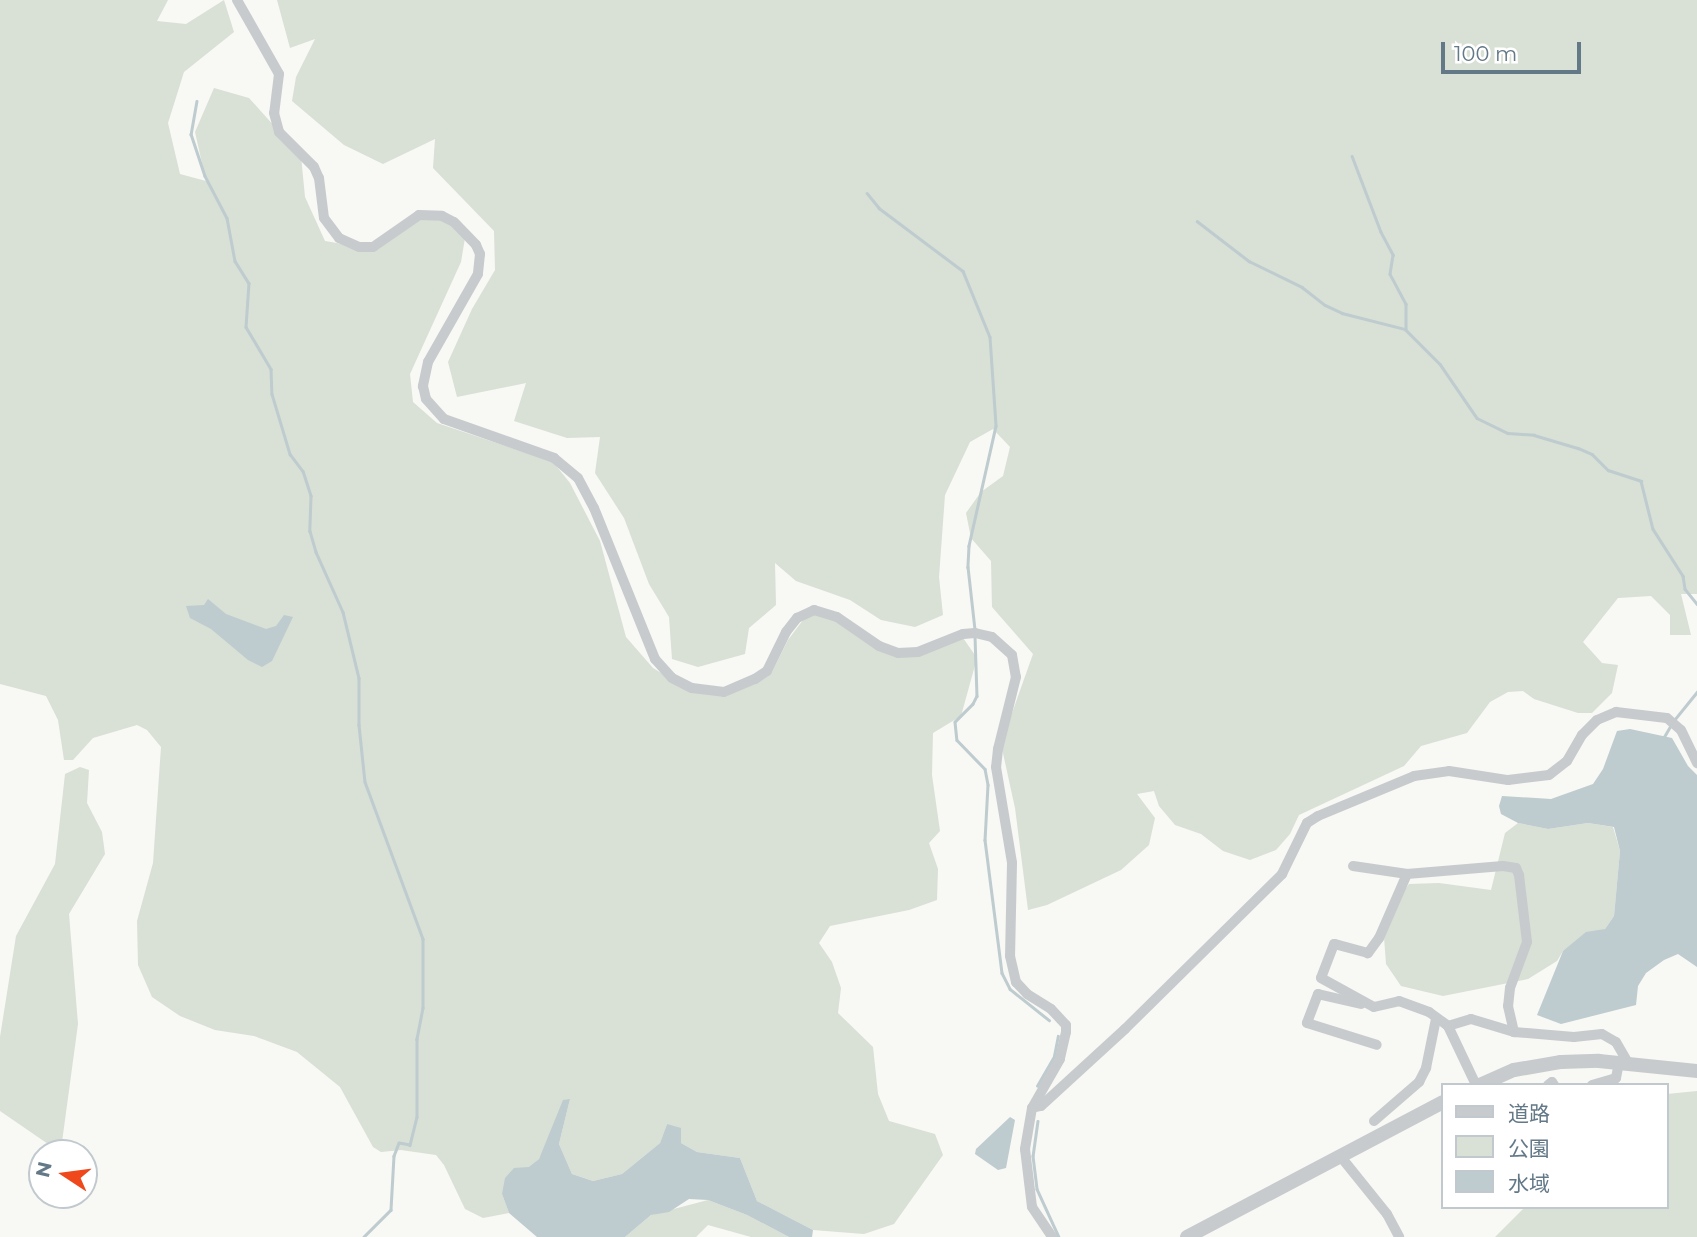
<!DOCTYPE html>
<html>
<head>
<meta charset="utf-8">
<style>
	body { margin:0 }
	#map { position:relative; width:1697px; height:1237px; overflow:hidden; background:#f8f8f4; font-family:Montserrat,"Noto Sans JP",sans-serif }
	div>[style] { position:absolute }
	.green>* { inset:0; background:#d9e0d5 }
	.water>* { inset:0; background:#becbcf }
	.stream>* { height:2.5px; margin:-1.25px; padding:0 1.25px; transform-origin:1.25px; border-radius:1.25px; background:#becbcf }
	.minor>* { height:10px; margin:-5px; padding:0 5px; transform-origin:5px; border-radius:5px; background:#c7cbce }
	.tertiary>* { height:14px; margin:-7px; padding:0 7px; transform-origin:7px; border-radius:7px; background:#c7cbce }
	span { translate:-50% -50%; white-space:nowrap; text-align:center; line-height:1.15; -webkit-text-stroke:7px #fff; paint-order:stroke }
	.legend { position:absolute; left:1441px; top:1083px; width:228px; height:126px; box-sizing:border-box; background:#fff; border:2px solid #c1c9cf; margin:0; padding:9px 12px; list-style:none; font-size:21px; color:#647988 }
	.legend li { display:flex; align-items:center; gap:14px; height:35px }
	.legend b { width:35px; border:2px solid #c1c9cf }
	.north { position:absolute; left:28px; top:1139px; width:70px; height:70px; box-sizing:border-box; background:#fff; border:2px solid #c1c9cf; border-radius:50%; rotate:283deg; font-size:19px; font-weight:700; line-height:28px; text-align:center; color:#647988 }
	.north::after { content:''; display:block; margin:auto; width:24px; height:32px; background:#ef481d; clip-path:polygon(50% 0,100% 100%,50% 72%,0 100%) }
	.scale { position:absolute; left:1441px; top:42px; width:140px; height:32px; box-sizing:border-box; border:4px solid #647988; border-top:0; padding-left:9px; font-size:21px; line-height:24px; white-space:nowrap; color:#647988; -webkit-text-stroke:5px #fff; paint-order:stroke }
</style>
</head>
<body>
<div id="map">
	<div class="green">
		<i style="clip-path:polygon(0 0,168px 0,157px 21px,186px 24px,224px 0,234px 32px,184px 72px,168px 123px,180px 174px,206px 181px,195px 132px,214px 88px,249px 98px,301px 156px,305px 197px,325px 241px,366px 248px,419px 215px,446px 221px,465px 238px,461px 262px,410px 374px,413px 402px,437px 423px,553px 462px,570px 483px,600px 541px,626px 637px,653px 668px,692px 692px,726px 693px,772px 672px,788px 640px,806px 616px,825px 609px,878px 643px,907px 652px,961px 635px,977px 658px,961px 716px,933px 733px,932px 775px,940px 831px,929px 843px,938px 869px,937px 900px,909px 910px,830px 926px,819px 943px,832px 962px,841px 988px,838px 1013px,873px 1047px,878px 1094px,889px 1121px,935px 1134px,943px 1155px,894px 1224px,864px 1234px,813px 1230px,757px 1201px,740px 1158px,697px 1152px,681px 1143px,667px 1124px,660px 1143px,622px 1174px,593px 1181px,572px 1174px,559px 1144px,570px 1099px,539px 1159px,502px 1194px,509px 1213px,483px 1218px,465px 1209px,444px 1165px,436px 1155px,401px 1150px,381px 1152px,373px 1147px,340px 1087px,297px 1052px,254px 1036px,215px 1030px,180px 1016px,152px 997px,138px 965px,137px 921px,153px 863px,161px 747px,147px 730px,137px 725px,93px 738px,73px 760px,64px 760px,58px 720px,46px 696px,0 684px)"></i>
		<i style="clip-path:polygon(277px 0,1697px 0,1697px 594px,1681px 594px,1691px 635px,1670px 635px,1670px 615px,1651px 596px,1618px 598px,1583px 642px,1602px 663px,1618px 665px,1612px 693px,1592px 713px,1578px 713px,1534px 699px,1523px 691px,1508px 692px,1490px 702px,1467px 733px,1421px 746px,1404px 766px,1299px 815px,1290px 834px,1276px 850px,1250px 860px,1223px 851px,1201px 834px,1175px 825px,1159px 806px,1154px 791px,1137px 794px,1155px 818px,1149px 845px,1121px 870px,1047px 905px,1028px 910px,1015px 808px,1001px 744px,1033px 654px,992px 607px,991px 561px,971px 538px,966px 513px,981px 492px,1003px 476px,1010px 447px,993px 429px,970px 442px,945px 495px,939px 577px,943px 615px,915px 627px,881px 620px,850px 600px,796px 581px,775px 563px,776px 605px,749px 628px,745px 654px,698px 667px,672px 659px,669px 617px,649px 584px,624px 518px,595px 473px,600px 437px,567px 438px,514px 421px,526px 383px,457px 397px,448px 362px,472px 309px,495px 270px,494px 231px,433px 168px,435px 139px,383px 164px,344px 145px,292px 101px,296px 77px,315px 39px,290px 48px)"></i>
		<i style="clip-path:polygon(80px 767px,89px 770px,87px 803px,102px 832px,105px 854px,69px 914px,78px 1024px,62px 1142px,51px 1146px,0 1111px,0 1037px,16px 936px,55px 864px,65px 774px)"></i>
		<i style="clip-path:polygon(1518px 823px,1548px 829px,1588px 823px,1613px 827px,1620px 851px,1614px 916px,1605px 929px,1563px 951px,1557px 961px,1528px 979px,1443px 996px,1401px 986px,1386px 964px,1384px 937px,1390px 910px,1409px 884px,1439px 883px,1491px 890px,1505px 833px)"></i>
		<i style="clip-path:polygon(1697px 1091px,1697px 1237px,1495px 1237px,1525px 1207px,1667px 1207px,1667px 1094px)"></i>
		<i style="clip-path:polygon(708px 1200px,747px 1215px,789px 1237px,751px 1237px,708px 1225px,696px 1237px,625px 1237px,651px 1215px)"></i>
	</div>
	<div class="water">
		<i style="clip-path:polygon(208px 599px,226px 614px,266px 629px,276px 626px,284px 615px,293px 617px,272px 661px,262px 667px,248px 660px,211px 629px,190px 618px,186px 606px,204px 605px)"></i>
		<i style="clip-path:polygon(1630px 729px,1672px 738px,1688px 766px,1697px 775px,1697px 967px,1678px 954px,1664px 960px,1646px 973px,1638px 986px,1636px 1005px,1561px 1024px,1537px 1015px,1563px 951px,1586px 932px,1605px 929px,1614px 916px,1620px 851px,1614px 827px,1588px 823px,1548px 829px,1518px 823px,1501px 814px,1499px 806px,1502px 796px,1551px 799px,1593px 784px,1603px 769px,1617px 731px)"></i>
		<i style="clip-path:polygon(570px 1099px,559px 1144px,572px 1174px,593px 1181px,622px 1174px,660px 1143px,667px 1124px,681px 1128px,681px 1143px,697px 1152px,740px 1158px,757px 1201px,813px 1230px,812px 1237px,789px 1237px,747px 1215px,708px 1200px,689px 1199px,669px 1212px,651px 1215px,625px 1237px,537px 1237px,509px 1213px,502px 1194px,505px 1178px,514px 1168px,529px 1167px,539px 1159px,563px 1100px)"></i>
		<i style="clip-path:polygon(1010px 1117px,1015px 1120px,1006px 1168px,998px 1170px,975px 1154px,976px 1149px)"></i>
	</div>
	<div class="stream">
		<i style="left:197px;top:101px;width:34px;rotate:100deg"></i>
		<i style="left:191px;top:134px;width:44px;rotate:71.6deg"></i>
		<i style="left:205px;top:176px;width:47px;rotate:62.4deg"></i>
		<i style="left:227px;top:218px;width:44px;rotate:79.5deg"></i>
		<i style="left:235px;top:261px;width:26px;rotate:58deg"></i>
		<i style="left:249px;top:283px;width:44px;rotate:93.9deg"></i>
		<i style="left:246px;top:327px;width:49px;rotate:59.2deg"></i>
		<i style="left:271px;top:369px;width:25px;rotate:88deg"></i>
		<i style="left:272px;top:394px;width:63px;rotate:73.3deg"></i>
		<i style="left:290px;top:454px;width:21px;rotate:53deg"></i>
		<i style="left:303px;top:471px;width:26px;rotate:72deg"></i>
		<i style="left:311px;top:496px;width:35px;rotate:92deg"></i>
		<i style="left:310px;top:531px;width:22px;rotate:74deg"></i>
		<i style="left:316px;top:552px;width:66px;rotate:65.8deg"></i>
		<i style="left:343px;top:612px;width:68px;rotate:76.4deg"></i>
		<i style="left:359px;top:678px;width:47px;rotate:90deg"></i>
		<i style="left:359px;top:725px;width:57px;rotate:84deg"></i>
		<i style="left:365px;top:782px;width:167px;rotate:69.7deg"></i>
		<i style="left:423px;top:939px;width:69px;rotate:90deg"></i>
		<i style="left:423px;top:1008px;width:32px;rotate:101deg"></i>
		<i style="left:417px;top:1039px;width:78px;rotate:90deg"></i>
		<i style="left:417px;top:1117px;width:29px;rotate:104deg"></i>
		<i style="left:410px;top:1145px;width:11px;rotate:-170deg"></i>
		<i style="left:399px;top:1143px;width:14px;rotate:111deg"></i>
		<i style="left:394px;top:1156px;width:54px;rotate:93.2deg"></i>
		<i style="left:391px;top:1210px;width:38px;rotate:135deg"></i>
		<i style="left:1352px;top:156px;width:81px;rotate:69.1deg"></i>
		<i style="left:1381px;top:232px;width:26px;rotate:62deg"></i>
		<i style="left:1393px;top:255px;width:19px;rotate:99deg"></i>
		<i style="left:1390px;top:274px;width:34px;rotate:62deg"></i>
		<i style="left:1406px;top:304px;width:26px;rotate:90deg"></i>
		<i style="left:1406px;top:330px;width:48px;rotate:45deg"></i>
		<i style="left:1440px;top:364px;width:65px;rotate:55.6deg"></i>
		<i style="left:1477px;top:418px;width:34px;rotate:26deg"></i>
		<i style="left:1508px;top:433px;width:26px;rotate:4deg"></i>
		<i style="left:1534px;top:435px;width:46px;rotate:16.5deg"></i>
		<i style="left:1578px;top:448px;width:15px;rotate:23deg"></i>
		<i style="left:1592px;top:454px;width:23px;rotate:45deg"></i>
		<i style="left:1608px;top:470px;width:35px;rotate:18deg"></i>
		<i style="left:1641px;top:481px;width:49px;rotate:76deg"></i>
		<i style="left:1653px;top:529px;width:56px;rotate:57.4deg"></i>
		<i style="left:1683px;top:576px;width:13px;rotate:81deg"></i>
		<i style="left:1685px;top:589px;width:19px;rotate:51deg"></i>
		<i style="left:867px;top:193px;width:19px;rotate:51deg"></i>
		<i style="left:879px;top:208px;width:105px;rotate:36.9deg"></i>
		<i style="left:963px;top:271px;width:71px;rotate:67.8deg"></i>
		<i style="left:990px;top:337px;width:89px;rotate:86.1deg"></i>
		<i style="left:996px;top:426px;width:123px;rotate:102.7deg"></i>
		<i style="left:969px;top:546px;width:21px;rotate:93deg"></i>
		<i style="left:968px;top:567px;width:62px;rotate:83.6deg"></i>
		<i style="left:1197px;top:221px;width:66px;rotate:37.6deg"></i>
		<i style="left:1249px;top:261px;width:59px;rotate:26.1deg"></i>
		<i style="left:1302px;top:287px;width:29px;rotate:38deg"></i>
		<i style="left:1325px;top:305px;width:19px;rotate:25deg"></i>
		<i style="left:1342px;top:313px;width:65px;rotate:14.3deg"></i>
		<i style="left:975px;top:636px;width:60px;rotate:88.1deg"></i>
		<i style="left:977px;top:696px;width:9px;rotate:117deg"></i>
		<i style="left:973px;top:704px;width:25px;rotate:135deg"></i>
		<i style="left:955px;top:722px;width:18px;rotate:84deg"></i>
		<i style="left:957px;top:740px;width:40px;rotate:46deg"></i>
		<i style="left:985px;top:769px;width:16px;rotate:79deg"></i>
		<i style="left:988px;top:785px;width:55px;rotate:93.1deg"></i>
		<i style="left:985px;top:840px;width:134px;rotate:82.7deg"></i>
		<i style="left:1002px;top:973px;width:18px;rotate:63deg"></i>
		<i style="left:1010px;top:989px;width:50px;rotate:38.5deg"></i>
		<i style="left:1675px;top:719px;width:35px;rotate:-51deg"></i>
		<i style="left:1664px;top:737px;width:14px;rotate:-60deg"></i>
		<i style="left:1037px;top:1086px;width:34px;rotate:-60deg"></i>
		<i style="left:1054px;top:1056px;width:20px;rotate:-79deg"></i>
		<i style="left:1038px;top:1121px;width:35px;rotate:98deg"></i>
		<i style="left:1033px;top:1156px;width:33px;rotate:83deg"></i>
		<i style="left:1037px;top:1189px;width:53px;rotate:65.4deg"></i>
	</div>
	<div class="minor">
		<i style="left:237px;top:0;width:85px;rotate:60.4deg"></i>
		<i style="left:279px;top:74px;width:39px;rotate:97deg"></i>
		<i style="left:274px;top:113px;width:20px;rotate:75deg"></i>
		<i style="left:279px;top:132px;width:49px;rotate:45deg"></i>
		<i style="left:314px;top:167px;width:12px;rotate:66deg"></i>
		<i style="left:319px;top:178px;width:40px;rotate:82.9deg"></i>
		<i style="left:324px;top:218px;width:25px;rotate:53deg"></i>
		<i style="left:339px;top:238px;width:22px;rotate:24deg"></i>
		<i style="left:359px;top:247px;width:14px"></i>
		<i style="left:373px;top:247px;width:56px;rotate:-34.8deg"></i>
		<i style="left:419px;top:215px;width:23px;rotate:2deg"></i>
		<i style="left:442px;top:216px;width:13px;rotate:27deg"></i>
		<i style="left:454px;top:222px;width:32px;rotate:46deg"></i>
		<i style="left:476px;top:245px;width:10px;rotate:66deg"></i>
		<i style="left:480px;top:254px;width:20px;rotate:96deg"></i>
		<i style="left:478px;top:274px;width:101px;rotate:119.6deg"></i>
		<i style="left:428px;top:362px;width:25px;rotate:102deg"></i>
		<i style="left:423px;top:386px;width:13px;rotate:77deg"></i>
		<i style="left:426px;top:399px;width:27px;rotate:48deg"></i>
		<i style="left:444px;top:419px;width:117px;rotate:19.5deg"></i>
		<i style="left:554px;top:458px;width:31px;rotate:40deg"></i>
		<i style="left:578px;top:478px;width:34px;rotate:62deg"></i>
		<i style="left:594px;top:508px;width:163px;rotate:68deg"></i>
		<i style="left:655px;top:659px;width:25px;rotate:48deg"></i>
		<i style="left:672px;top:678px;width:22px;rotate:27deg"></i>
		<i style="left:692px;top:688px;width:32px;rotate:7deg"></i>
		<i style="left:724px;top:692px;width:34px;rotate:-23deg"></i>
		<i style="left:755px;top:679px;width:14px;rotate:-34deg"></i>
		<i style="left:767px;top:671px;width:43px;rotate:-64deg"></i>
		<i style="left:786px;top:632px;width:18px;rotate:-52deg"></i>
		<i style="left:797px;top:618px;width:19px;rotate:-25deg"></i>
		<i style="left:814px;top:610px;width:24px;rotate:17deg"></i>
		<i style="left:837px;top:617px;width:51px;rotate:34.6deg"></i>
		<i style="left:879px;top:646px;width:20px;rotate:20deg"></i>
		<i style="left:898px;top:653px;width:20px;rotate:-3deg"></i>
		<i style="left:918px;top:652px;width:48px;rotate:-21.8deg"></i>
		<i style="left:963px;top:634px;width:12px;rotate:-5deg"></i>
		<i style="left:975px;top:633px;width:17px;rotate:13deg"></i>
		<i style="left:992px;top:637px;width:27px;rotate:42deg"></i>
		<i style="left:1012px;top:655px;width:22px;rotate:80deg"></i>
		<i style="left:1016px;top:677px;width:74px;rotate:104deg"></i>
		<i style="left:998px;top:749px;width:18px;rotate:96deg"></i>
		<i style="left:996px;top:767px;width:97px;rotate:80.5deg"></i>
		<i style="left:1012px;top:863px;width:93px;rotate:91.2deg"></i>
		<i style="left:1010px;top:956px;width:27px;rotate:77deg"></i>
		<i style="left:1016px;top:982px;width:16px;rotate:47deg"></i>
		<i style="left:1027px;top:994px;width:28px;rotate:32deg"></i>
		<i style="left:1051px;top:1009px;width:22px;rotate:47deg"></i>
		<i style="left:1066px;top:1025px;width:7px;rotate:90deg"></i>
		<i style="left:1066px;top:1032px;width:28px;rotate:103deg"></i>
		<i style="left:1060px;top:1059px;width:56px;rotate:119.7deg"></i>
		<i style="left:1032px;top:1108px;width:42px;rotate:99.7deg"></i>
		<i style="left:1025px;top:1149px;width:58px;rotate:83.1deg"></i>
		<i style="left:1032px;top:1207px;width:36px;rotate:56deg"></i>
		<i style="left:1353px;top:866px;width:55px;rotate:8.4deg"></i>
		<i style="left:1407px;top:874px;width:96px;rotate:-4.8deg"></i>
		<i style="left:1503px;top:866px;width:13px;rotate:9deg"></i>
		<i style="left:1516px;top:868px;width:8px;rotate:67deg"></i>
		<i style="left:1519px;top:875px;width:67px;rotate:83.2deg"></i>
		<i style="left:1527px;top:942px;width:49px;rotate:110.3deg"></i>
		<i style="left:1510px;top:988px;width:18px;rotate:96deg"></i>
		<i style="left:1508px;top:1006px;width:27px;rotate:77deg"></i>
		<i style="left:1407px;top:874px;width:70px;rotate:113.6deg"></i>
		<i style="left:1379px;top:938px;width:19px;rotate:126deg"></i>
		<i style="left:1368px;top:953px;width:35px;rotate:-165deg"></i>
		<i style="left:1334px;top:944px;width:36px;rotate:111deg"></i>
		<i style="left:1321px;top:978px;width:60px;rotate:28.7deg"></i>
		<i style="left:1374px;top:1007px;width:26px;rotate:-13deg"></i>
		<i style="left:1399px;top:1001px;width:32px;rotate:20deg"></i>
		<i style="left:1429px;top:1012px;width:24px;rotate:36deg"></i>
		<i style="left:1448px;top:1026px;width:65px;rotate:64.6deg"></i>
		<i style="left:1361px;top:1004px;width:44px;rotate:-166.9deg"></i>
		<i style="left:1318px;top:994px;width:31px;rotate:111deg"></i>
		<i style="left:1307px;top:1023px;width:73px;rotate:17.4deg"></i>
		<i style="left:1448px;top:1026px;width:24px;rotate:-17deg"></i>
		<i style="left:1471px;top:1019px;width:45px;rotate:16.8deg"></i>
		<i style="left:1514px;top:1032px;width:60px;rotate:4.8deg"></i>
		<i style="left:1574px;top:1037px;width:28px;rotate:-6deg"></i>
		<i style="left:1602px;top:1034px;width:16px;rotate:30deg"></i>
		<i style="left:1616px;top:1042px;width:24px;rotate:60deg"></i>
		<i style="left:1548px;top:1085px;width:5px;rotate:-37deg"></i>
		<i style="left:1552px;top:1082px;width:4px;rotate:56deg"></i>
		<i style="left:1592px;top:1085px;width:25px;rotate:-16deg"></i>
		<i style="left:1616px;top:1078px;width:16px;rotate:-79deg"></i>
		<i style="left:1032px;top:1108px;width:9px;rotate:-13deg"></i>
		<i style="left:1041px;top:1106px;width:114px;rotate:-42.5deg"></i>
		<i style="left:1125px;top:1029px;width:221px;rotate:-44.6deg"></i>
		<i style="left:1282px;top:874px;width:57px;rotate:-63.9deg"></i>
		<i style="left:1307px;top:823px;width:13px;rotate:-32deg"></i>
		<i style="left:1318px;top:816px;width:104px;rotate:-22.6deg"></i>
		<i style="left:1414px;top:776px;width:35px;rotate:-8deg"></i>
		<i style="left:1449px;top:771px;width:60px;rotate:8.7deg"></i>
		<i style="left:1508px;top:780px;width:41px;rotate:-7deg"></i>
		<i style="left:1549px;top:775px;width:23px;rotate:-38deg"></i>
		<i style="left:1567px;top:761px;width:30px;rotate:-60deg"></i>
		<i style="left:1582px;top:735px;width:21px;rotate:-45deg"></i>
		<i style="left:1597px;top:720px;width:21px;rotate:-23deg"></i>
		<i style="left:1616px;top:712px;width:51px;rotate:6.7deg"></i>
		<i style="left:1667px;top:718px;width:18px;rotate:41deg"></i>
		<i style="left:1681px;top:730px;width:37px;rotate:64deg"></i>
		<i style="left:1374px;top:1121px;width:60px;rotate:-40.9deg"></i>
		<i style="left:1419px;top:1082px;width:16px;rotate:-63deg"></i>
		<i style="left:1426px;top:1068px;width:50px;rotate:-78.5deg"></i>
		<i style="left:1341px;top:1157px;width:73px;rotate:51.1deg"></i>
		<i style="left:1387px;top:1214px;width:26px;rotate:62deg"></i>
	</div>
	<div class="tertiary">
		<i style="left:1480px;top:1085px;width:37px;rotate:-24deg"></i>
		<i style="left:1514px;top:1070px;width:48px;rotate:-9.7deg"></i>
		<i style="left:1561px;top:1062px;width:38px;rotate:-2deg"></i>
		<i style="left:1599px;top:1061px;width:99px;rotate:5.8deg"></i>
		<i style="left:1187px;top:1237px;width:289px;rotate:-27.8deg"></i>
	</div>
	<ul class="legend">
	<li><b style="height:9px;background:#c7cbce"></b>道路</li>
	<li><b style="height:19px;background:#d9e0d5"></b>公園</li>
	<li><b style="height:19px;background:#becbcf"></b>水域</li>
	</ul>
	<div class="north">N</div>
	<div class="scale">100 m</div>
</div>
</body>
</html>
